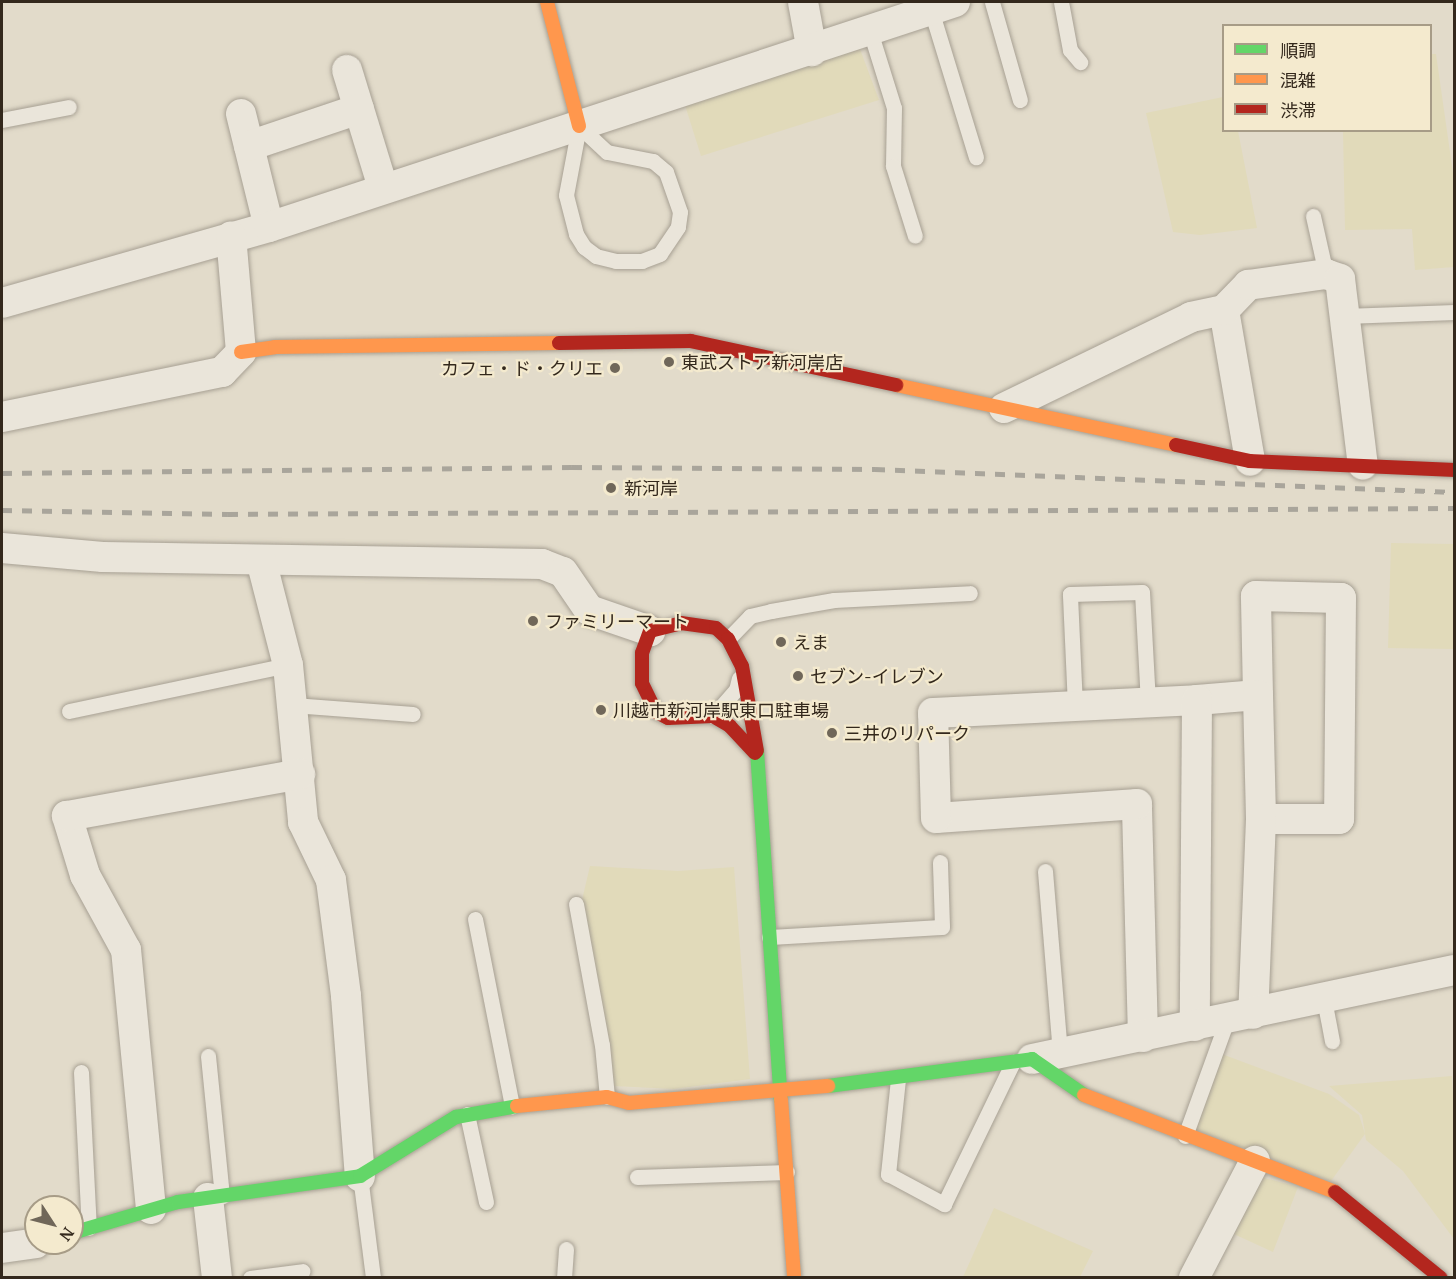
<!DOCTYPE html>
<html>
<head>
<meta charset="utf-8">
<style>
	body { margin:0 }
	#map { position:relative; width:1456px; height:1279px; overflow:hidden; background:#e2dbca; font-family:"PT Serif","Noto Sans JP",serif }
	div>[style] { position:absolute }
	.farmland>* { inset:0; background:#e1daba }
	.roads { filter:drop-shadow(0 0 2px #a7a093) drop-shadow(0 0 2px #a7a093) }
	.lane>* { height:15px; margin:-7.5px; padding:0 7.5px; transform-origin:7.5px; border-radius:7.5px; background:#eae5da }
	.street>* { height:30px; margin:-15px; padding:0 15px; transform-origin:15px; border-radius:15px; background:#eae5da }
	.fast>* { height:14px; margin:-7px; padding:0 7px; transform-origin:7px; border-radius:7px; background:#63d668 }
	.slow>* { height:14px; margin:-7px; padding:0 7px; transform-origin:7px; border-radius:7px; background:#ff974d }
	.jam>* { height:14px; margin:-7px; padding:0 7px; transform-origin:7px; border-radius:7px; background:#b3261e }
	.rail>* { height:4.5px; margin-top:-2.25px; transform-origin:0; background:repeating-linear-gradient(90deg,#a9a59b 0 10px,transparent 0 20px) }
	.dots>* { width:16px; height:16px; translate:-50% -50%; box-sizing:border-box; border:3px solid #f4eace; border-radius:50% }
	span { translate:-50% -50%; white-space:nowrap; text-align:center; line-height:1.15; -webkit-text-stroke:4.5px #f4eace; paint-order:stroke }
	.poi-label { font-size:18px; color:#33281c }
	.left { translate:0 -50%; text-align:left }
	.right { translate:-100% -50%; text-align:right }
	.frame { position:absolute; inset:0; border:3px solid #33281c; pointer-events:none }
	.legend { position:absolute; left:1222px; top:24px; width:210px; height:108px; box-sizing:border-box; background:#f4eace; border:2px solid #a79c87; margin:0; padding:8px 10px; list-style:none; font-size:18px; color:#33281c }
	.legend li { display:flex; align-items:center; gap:12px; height:30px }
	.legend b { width:30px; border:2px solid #a79c87 }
	.north { position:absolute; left:24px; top:1195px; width:60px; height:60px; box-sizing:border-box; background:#f4eace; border:2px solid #a79c87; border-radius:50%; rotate:126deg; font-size:16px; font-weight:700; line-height:24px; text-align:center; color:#33281c }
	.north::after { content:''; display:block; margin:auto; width:21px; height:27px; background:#706759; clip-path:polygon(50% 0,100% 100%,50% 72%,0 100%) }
</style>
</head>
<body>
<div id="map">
	<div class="farmland">
		<i style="clip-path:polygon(858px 44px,879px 100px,701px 156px,684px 102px)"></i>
		<i style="clip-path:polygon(1431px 54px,1436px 54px,1454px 180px,1454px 267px,1415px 270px,1412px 229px,1345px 230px,1343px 131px,1430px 130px)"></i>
		<i style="clip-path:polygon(1223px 97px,1224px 130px,1238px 131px,1257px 228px,1200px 235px,1173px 232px,1146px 113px)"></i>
		<i style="clip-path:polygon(1391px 543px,1454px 544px,1454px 649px,1388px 648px)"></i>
		<i style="clip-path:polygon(590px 866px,678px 871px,734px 867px,750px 1079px,674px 1089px,614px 1086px,582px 900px)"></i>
		<i style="clip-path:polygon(1219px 1053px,1329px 1094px,1359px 1115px,1365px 1134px,1331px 1181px,1192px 1128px)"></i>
		<i style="clip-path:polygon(1452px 1076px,1454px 1117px,1454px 1239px,1403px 1171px,1366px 1140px,1362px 1115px,1329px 1086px)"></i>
		<i style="clip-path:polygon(1254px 1175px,1298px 1187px,1273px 1252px,1225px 1230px)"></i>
		<i style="clip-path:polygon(994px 1208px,1093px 1251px,1080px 1277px,963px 1277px)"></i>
	</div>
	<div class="roads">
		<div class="lane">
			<i style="left:992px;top:2px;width:102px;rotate:74.1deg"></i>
			<i style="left:1061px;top:2px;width:49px;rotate:79.4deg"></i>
			<i style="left:1070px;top:50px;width:16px;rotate:50deg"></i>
			<i style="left:931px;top:10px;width:154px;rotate:73deg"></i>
			<i style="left:870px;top:31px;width:81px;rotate:72.7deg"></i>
			<i style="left:894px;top:108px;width:58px;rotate:91deg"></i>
			<i style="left:893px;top:166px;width:73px;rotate:72.6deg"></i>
			<i style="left:2px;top:120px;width:68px;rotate:-11deg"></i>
			<i style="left:579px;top:126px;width:38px;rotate:43deg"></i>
			<i style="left:607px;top:152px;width:47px;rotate:11.1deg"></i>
			<i style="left:653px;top:161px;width:17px;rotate:40deg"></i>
			<i style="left:666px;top:172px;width:42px;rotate:70.7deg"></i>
			<i style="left:680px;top:212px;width:15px;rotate:98deg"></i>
			<i style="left:678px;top:227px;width:32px;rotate:124deg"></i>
			<i style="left:660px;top:254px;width:19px;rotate:159deg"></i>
			<i style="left:642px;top:261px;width:26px;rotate:180deg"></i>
			<i style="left:616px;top:261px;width:21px;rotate:-166deg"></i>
			<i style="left:596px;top:256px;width:15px;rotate:-143deg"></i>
			<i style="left:584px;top:247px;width:15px;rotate:-122deg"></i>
			<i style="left:576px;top:234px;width:40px;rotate:-104.4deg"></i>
			<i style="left:566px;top:195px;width:70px;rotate:-79.3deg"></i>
			<i style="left:1313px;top:216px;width:59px;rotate:77.4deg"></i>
			<i style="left:1345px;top:316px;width:109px;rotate:-2.1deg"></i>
			<i style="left:728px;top:639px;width:32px;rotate:-46deg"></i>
			<i style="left:750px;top:616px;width:22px;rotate:-13deg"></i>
			<i style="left:771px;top:611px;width:64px;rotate:-9.9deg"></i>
			<i style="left:834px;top:600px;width:136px;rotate:-2.9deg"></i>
			<i style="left:293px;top:705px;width:120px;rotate:4.3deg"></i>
			<i style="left:1075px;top:706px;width:112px;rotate:-92.6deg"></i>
			<i style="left:1070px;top:594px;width:72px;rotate:-1.6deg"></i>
			<i style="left:1142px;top:592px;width:110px;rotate:86.9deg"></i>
			<i style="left:69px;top:711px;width:224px;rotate:-11.9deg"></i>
			<i style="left:713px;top:716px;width:35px;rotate:-49deg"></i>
			<i style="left:736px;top:690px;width:12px;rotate:-76deg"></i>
			<i style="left:1045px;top:871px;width:183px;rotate:85.3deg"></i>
			<i style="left:576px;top:904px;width:143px;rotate:79.6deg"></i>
			<i style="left:602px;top:1045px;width:52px;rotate:84.5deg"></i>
			<i style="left:475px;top:919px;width:191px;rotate:78.8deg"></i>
			<i style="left:769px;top:937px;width:173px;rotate:-3.3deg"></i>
			<i style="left:942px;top:927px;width:65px;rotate:-91.8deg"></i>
			<i style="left:1324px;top:999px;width:43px;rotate:79.2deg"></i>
			<i style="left:208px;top:1056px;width:141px;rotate:84.3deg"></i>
			<i style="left:81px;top:1072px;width:156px;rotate:87.1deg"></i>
			<i style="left:898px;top:1079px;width:96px;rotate:96deg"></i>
			<i style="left:888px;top:1174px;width:64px;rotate:28.2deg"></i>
			<i style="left:944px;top:1204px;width:158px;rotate:-64.1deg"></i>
			<i style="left:467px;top:1114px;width:90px;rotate:77.8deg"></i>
			<i style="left:1185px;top:1136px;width:123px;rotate:-70.1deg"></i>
			<i style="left:360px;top:1176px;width:103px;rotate:82.7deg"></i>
			<i style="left:637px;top:1177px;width:150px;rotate:-1.9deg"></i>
			<i style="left:250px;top:1278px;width:53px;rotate:-7.5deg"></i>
			<i style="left:564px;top:1278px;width:29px;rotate:-86deg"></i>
		</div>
		<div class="street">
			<i style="left:803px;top:2px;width:50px;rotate:79.6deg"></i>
			<i style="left:347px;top:70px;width:123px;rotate:73deg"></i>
			<i style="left:241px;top:114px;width:116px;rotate:76.1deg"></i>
			<i style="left:249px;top:146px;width:116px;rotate:-18.6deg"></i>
			<i style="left:2px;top:303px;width:278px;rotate:-15.9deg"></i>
			<i style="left:269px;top:227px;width:722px;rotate:-18.16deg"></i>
			<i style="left:1224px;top:310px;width:153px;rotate:80.2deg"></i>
			<i style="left:1004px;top:408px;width:208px;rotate:-25.9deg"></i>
			<i style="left:1191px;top:317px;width:34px;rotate:-12deg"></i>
			<i style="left:1224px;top:310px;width:35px;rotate:-46deg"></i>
			<i style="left:1248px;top:285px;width:79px;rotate:-8deg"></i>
			<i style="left:1326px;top:274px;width:15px;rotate:20deg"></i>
			<i style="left:1340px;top:279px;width:187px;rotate:83deg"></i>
			<i style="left:2px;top:417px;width:225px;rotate:-11.6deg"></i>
			<i style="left:222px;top:372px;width:28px;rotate:-46deg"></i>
			<i style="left:241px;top:352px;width:116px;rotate:-94.9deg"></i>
			<i style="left:2px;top:548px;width:101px;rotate:5.1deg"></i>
			<i style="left:103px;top:557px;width:439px;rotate:0.9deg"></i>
			<i style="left:542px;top:564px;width:22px;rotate:21deg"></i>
			<i style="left:563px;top:572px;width:46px;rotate:55.6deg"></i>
			<i style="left:589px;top:610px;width:65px;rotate:19deg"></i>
			<i style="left:261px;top:560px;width:108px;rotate:75.6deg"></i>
			<i style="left:288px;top:665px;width:158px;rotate:84.5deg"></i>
			<i style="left:303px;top:822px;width:64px;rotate:64.2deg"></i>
			<i style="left:331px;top:880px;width:117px;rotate:82.6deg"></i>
			<i style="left:346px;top:996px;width:181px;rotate:85.6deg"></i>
			<i style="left:1258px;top:695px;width:99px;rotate:-91.2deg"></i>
			<i style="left:1256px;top:596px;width:85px;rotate:1.3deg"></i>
			<i style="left:1341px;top:598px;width:221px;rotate:90.5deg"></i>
			<i style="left:1339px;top:819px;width:78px;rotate:180deg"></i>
			<i style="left:1197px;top:700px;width:61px;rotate:-4.7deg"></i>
			<i style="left:1258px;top:695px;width:124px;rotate:88.6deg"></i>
			<i style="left:1261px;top:819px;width:195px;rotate:92.3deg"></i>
			<i style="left:1143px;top:1037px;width:233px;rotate:-91.5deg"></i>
			<i style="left:1137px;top:804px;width:201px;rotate:176deg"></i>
			<i style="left:936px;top:818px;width:105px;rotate:-91.6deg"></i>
			<i style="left:933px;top:713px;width:264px;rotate:-2.8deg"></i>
			<i style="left:1197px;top:700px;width:326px;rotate:90.4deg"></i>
			<i style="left:1032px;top:1059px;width:431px;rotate:-11.9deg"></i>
			<i style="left:208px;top:1198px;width:81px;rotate:83.6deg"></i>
			<i style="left:151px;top:1209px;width:260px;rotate:-95.5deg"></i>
			<i style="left:126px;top:950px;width:85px;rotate:-118.7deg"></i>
			<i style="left:85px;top:875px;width:62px;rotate:-107deg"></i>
			<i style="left:67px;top:816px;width:237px;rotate:-10.2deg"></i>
			<i style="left:2px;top:1248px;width:34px;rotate:-8deg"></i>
			<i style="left:1194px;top:1278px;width:132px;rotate:-62.5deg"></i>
		</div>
		<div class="fast">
			<i style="left:757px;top:751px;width:349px;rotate:86.1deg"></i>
			<i style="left:828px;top:1086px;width:206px;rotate:-7.5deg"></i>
			<i style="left:1032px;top:1059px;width:63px;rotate:34.7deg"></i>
			<i style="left:72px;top:1233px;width:110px;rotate:-16.3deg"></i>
			<i style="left:178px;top:1202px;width:184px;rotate:-8.1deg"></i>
			<i style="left:360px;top:1176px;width:113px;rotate:-31.6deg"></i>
			<i style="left:456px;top:1117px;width:62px;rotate:-10.2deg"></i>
		</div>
		<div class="slow">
			<i style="left:547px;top:2px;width:128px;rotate:75.5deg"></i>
			<i style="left:241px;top:352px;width:34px;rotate:-8deg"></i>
			<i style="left:275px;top:347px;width:284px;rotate:-0.8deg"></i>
			<i style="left:896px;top:385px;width:286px;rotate:12.1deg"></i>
			<i style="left:1084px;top:1095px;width:269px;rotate:21.1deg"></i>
			<i style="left:781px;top:1099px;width:179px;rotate:85.8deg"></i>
			<i style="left:517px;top:1106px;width:90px;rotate:-5.7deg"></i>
			<i style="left:607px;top:1097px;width:23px;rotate:15deg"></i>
			<i style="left:629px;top:1103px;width:200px;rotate:-4.9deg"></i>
		</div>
		<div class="jam">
			<i style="left:559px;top:343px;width:132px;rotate:-0.9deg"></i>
			<i style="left:691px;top:341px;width:210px;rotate:12.1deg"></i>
			<i style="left:1176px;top:445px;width:76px;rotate:12.2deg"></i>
			<i style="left:1250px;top:461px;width:204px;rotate:2.5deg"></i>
			<i style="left:755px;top:753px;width:37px;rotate:-133deg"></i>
			<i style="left:730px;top:726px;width:20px;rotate:-150deg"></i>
			<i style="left:713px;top:716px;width:45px;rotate:177.5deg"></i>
			<i style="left:668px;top:718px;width:13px;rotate:-153deg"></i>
			<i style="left:656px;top:712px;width:32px;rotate:-116deg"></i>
			<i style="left:642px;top:683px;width:30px;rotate:-90deg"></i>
			<i style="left:642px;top:653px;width:23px;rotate:-70deg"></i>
			<i style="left:650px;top:631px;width:32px;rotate:-14deg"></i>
			<i style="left:681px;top:623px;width:35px;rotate:8deg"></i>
			<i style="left:716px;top:628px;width:16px;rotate:43deg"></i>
			<i style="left:728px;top:639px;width:30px;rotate:63deg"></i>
			<i style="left:742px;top:666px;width:86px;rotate:80deg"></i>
			<i style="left:1335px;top:1192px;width:136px;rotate:39.1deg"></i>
		</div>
	</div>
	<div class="rail">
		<i style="left:2px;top:473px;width:570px;rotate:-0.6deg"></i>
		<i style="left:572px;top:467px;width:303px;rotate:0.4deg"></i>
		<i style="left:875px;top:469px;width:579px;rotate:2.27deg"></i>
		<i style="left:2px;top:510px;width:226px;rotate:1deg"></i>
		<i style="left:228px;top:514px;width:1226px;rotate:-0.28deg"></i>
	</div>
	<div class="dots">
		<i style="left:669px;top:362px;background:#706759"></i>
		<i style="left:615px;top:368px;background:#706759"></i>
		<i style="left:611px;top:488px;background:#706759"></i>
		<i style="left:533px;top:621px;background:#706759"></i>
		<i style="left:781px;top:642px;background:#706759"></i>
		<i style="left:798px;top:676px;background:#706759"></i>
		<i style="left:601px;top:710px;background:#706759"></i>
		<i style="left:832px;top:733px;background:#706759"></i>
	</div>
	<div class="poi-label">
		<span class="left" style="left:681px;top:362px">東武ストア新河岸店</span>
		<span class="right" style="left:603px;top:368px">カフェ・ド・クリエ</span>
		<span class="left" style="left:624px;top:488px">新河岸</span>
		<span class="left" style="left:545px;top:621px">ファミリーマート</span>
		<span class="left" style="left:793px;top:642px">えま</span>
		<span class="left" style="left:810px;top:676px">セブン-イレブン</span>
		<span class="left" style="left:613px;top:710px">川越市新河岸駅東口駐車場</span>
		<span class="left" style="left:844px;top:733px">三井のリパーク</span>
	</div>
	<div class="frame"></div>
	<ul class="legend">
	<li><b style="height:8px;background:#63d668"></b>順調</li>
	<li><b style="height:8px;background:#ff974d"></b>混雑</li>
	<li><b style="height:8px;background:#b3261e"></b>渋滞</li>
	</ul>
	<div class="north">N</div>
</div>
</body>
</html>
